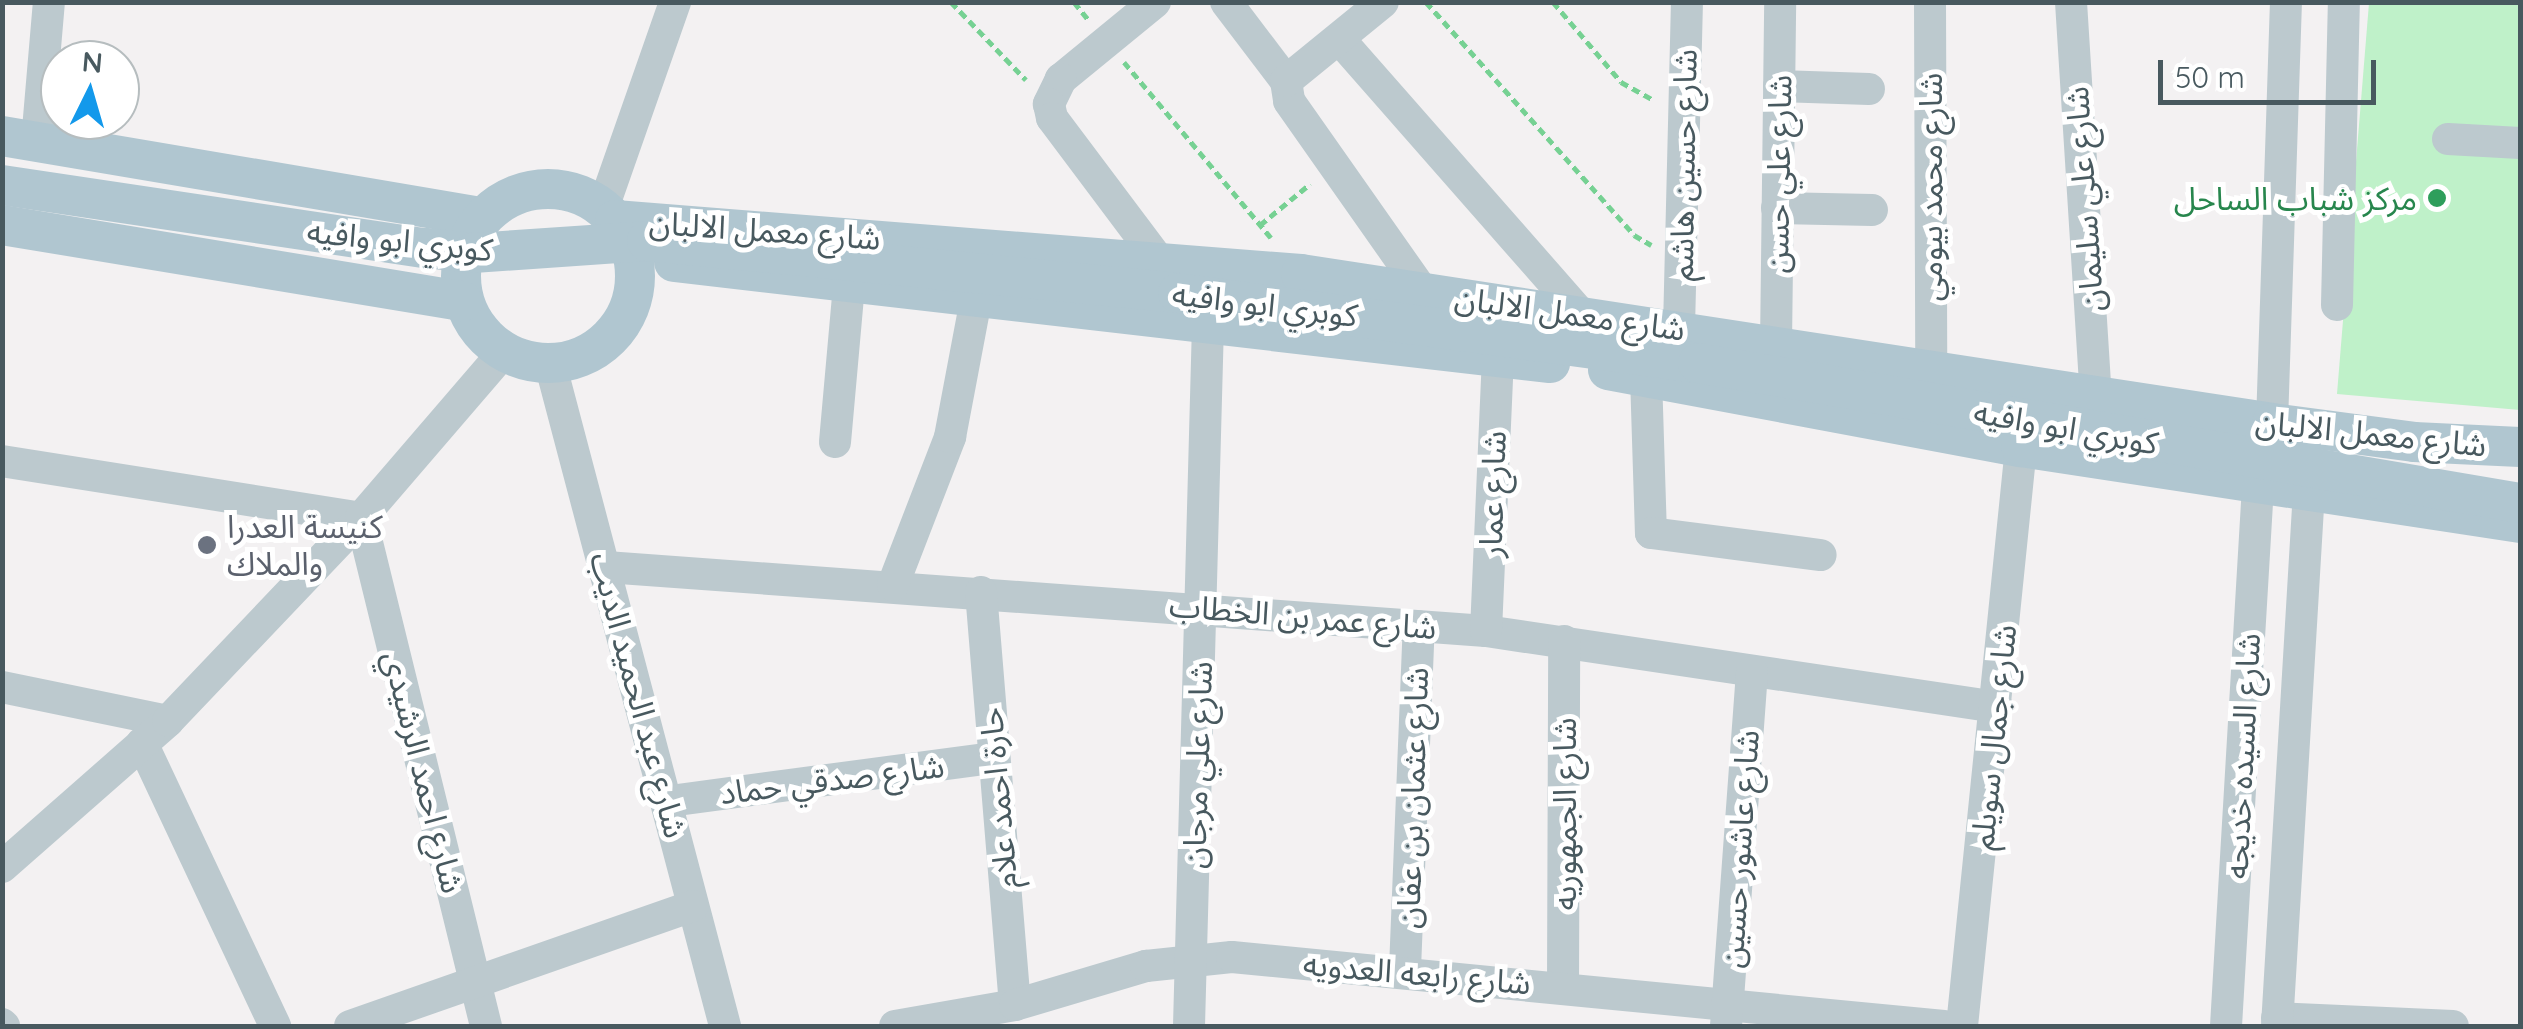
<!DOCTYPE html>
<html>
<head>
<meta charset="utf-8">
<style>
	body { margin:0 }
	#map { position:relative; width:2523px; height:1029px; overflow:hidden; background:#f3f1f2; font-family:Quicksand,"Noto Sans Arabic",sans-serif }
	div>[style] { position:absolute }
	.green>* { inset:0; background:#bff1c9 }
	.path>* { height:5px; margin-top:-2.5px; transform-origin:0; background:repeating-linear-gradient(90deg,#76d193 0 8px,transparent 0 13px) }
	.minor>* { height:32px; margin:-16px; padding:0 16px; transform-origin:16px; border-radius:16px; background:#bcc9ce }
	.major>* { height:40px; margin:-20px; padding:0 20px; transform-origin:20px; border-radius:20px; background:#b0c6d0 }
	.major>.ring { margin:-20px; padding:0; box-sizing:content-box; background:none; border:40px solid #b0c6d0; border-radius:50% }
	.major-bridge>* { height:40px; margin:-20px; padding:0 20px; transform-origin:20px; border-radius:20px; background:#b0c6d0 }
	.dots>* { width:28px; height:28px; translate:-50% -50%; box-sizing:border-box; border:5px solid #fff; border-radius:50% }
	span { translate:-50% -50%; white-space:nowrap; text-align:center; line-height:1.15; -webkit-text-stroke:10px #fff; paint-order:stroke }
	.street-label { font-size:32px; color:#48595f }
	.leisure-label { font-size:32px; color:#27864d }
	.right { translate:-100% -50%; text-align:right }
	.worship-label { font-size:32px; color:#5b616d }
	.left { translate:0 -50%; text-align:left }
	.frame { position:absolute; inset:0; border:5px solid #48595f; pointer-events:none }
	.north { position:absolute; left:40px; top:40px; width:100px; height:100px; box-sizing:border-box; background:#fff; border:2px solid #b6bdbf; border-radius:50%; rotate:5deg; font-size:28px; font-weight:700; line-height:40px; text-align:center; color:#48595f }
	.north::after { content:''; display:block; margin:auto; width:35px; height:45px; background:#1399eb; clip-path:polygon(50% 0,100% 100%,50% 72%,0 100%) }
	.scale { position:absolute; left:2158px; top:60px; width:218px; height:45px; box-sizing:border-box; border:5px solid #48595f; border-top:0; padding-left:12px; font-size:30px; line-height:35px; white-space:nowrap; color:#48595f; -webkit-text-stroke:8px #fff; paint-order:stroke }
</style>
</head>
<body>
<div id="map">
	<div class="green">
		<i style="clip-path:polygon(2369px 3px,2520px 3px,2520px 410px,2337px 394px)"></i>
	</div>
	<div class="path">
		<i style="left:951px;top:2px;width:108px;rotate:46.1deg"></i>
		<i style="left:1074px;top:2px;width:22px;rotate:51deg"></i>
		<i style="left:1426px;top:2px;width:312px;rotate:48.2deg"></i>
		<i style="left:1634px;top:235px;width:20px;rotate:30deg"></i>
		<i style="left:1553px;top:2px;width:105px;rotate:49.6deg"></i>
		<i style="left:1621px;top:82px;width:38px;rotate:29deg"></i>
		<i style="left:1124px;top:62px;width:229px;rotate:50.1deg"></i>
		<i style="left:1260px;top:225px;width:65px;rotate:-39.4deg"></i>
	</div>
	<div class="minor">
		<i style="left:1155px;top:2px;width:122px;rotate:140.7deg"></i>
		<i style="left:1061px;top:79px;width:28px;rotate:116deg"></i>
		<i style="left:1049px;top:104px;width:14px;rotate:78deg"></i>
		<i style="left:1052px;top:118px;width:176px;rotate:53.1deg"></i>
		<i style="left:1226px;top:2px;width:99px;rotate:52.8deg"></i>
		<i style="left:1286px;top:81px;width:20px;rotate:81deg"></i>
		<i style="left:1289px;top:101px;width:235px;rotate:54.9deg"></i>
		<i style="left:1930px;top:2px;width:370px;rotate:89.8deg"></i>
		<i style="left:2071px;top:2px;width:395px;rotate:86.4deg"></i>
		<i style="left:1341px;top:41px;width:362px;rotate:48.7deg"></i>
		<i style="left:1286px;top:81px;width:125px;rotate:-39.2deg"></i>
		<i style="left:1779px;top:86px;width:90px;rotate:1.9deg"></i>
		<i style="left:2448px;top:139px;width:72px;rotate:3.2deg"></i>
		<i style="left:37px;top:141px;width:140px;rotate:-85.1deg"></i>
		<i style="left:603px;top:208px;width:218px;rotate:-70.7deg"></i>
		<i style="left:1777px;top:208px;width:95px;rotate:1.2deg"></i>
		<i style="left:2337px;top:305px;width:303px;rotate:-88.7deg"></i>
		<i style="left:1679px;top:328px;width:326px;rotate:-88.6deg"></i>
		<i style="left:1776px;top:345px;width:343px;rotate:-89.3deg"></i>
		<i style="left:550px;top:363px;width:686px;rotate:75.21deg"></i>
		<i style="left:1646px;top:376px;width:157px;rotate:88.2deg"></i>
		<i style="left:1651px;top:533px;width:171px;rotate:7.4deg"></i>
		<i style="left:2272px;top:423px;width:421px;rotate:-88.1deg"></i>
		<i style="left:835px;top:442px;width:159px;rotate:-84.9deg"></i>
		<i style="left:2px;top:461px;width:363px;rotate:9deg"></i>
		<i style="left:361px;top:518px;width:523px;rotate:76.18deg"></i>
		<i style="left:606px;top:567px;width:882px;rotate:4.16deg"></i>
		<i style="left:1486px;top:631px;width:517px;rotate:8.46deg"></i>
		<i style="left:893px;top:585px;width:159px;rotate:-68.9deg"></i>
		<i style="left:950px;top:437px;width:139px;rotate:-79.3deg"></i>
		<i style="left:981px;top:592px;width:414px;rotate:85.3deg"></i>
		<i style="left:1486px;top:631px;width:275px;rotate:-87.5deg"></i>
		<i style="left:2px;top:687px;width:169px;rotate:11.6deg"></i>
		<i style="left:142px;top:743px;width:313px;rotate:64.8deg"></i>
		<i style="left:670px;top:801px;width:327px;rotate:-7.6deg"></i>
		<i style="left:2px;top:867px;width:221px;rotate:-41.3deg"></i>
		<i style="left:168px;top:721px;width:280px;rotate:-46.4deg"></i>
		<i style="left:361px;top:518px;width:219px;rotate:-49.3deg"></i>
		<i style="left:1405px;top:969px;width:343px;rotate:-87.7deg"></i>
		<i style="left:1563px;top:987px;width:346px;rotate:-89.8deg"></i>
		<i style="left:2277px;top:1018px;width:176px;rotate:2.6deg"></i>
		<i style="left:2px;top:1024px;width:3px;rotate:45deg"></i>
		<i style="left:350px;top:1026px;width:363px;rotate:-19.3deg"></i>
		<i style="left:895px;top:1026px;width:122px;rotate:-9.9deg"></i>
		<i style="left:1015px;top:1005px;width:137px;rotate:-16.6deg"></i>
		<i style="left:1146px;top:966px;width:86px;rotate:-6deg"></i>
		<i style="left:1232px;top:957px;width:715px;rotate:5.54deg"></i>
		<i style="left:1189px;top:1026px;width:702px;rotate:-88.45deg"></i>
		<i style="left:1726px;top:1026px;width:355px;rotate:-85.8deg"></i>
		<i style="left:1962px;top:1026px;width:582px;rotate:-84.18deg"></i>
		<i style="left:2226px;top:1026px;width:542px;rotate:-86.61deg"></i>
		<i style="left:2277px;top:1026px;width:536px;rotate:-86.58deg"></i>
	</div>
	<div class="major">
		<i style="left:2px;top:136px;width:488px;rotate:9.6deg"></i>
		<i class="ring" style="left:461px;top:189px;width:134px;height:134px"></i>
		<i style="left:615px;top:220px;width:688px;rotate:4.5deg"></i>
		<i style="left:1301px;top:274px;width:982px;rotate:8.72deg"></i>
		<i style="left:2272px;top:423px;width:143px;rotate:7.6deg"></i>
		<i style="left:2414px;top:442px;width:106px;rotate:2.7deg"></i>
		<i style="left:2px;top:225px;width:467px;rotate:9.4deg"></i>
		<i style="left:674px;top:262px;width:882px;rotate:6.58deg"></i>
		<i style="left:1608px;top:370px;width:420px;rotate:10.6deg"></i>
		<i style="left:2021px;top:447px;width:505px;rotate:8.66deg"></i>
	</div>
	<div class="major-bridge">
		<i style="left:2px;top:185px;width:429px;rotate:8.5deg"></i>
		<i style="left:426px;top:248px;width:47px;rotate:6.1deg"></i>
		<i style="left:473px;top:253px;width:174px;rotate:-3.9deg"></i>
		<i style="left:647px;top:241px;width:534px;rotate:5.59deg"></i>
		<i style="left:1178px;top:293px;width:525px;rotate:7.67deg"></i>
		<i style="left:1698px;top:363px;width:834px;rotate:9.67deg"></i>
	</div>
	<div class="dots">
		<i style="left:2437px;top:198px;background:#2e9e5b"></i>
		<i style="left:207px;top:545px;background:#6b7280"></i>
	</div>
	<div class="street-label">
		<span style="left:1683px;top:165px;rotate:-89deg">شارع حسين هاشم</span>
		<span style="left:1778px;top:174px;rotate:-89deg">شارع علي حسن</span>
		<span style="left:1930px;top:187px;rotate:-90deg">شارع محمد بيومي</span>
		<span style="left:2084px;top:199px;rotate:-94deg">شارع علي سليمان</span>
		<span style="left:765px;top:230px;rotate:4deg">شارع معمل الالبان</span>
		<span style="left:400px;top:240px;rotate:6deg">كوبري ابو وافيه</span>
		<span style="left:1265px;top:304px;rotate:7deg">كوبري ابو وافيه</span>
		<span style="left:1570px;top:313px;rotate:8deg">شارع معمل الالبان</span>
		<span style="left:2066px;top:427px;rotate:10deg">كوبري ابو وافيه</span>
		<span style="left:2371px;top:433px;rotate:6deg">شارع معمل الالبان</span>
		<span style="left:1492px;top:494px;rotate:-88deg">شارع عمار</span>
		<span style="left:1303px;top:616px;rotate:5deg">شارع عمر بن الخطاب</span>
		<span style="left:639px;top:695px;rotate:75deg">شارع عبد الحميد الديب</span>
		<span style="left:1993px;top:737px;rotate:-84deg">شارع جمال سويلم</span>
		<span style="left:2242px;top:756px;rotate:-87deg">شارع السيده خديجه</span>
		<span style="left:1197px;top:765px;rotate:-88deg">شارع علي مرجان</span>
		<span style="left:424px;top:772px;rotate:76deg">شارع احمد الرشيدي</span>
		<span style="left:832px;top:779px;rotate:-7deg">شارع صدقي حماد</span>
		<span style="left:998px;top:798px;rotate:-95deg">حارة احمد علام</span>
		<span style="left:1412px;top:798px;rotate:-88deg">شارع عثمان بن عفان</span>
		<span style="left:1564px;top:814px;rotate:-90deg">شارع الجمهوريه</span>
		<span style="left:1739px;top:849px;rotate:-86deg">شارع عاشور حسين</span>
		<span style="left:1417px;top:973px;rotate:5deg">شارع رابعه العدويه</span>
	</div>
	<div class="leisure-label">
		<span class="right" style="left:2417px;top:198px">مركز شباب الساحل</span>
	</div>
	<div class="worship-label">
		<span class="left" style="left:227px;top:545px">كنيسة العدرا<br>والملاك</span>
	</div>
	<div class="frame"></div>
	<div class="north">N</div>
	<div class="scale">50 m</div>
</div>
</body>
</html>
